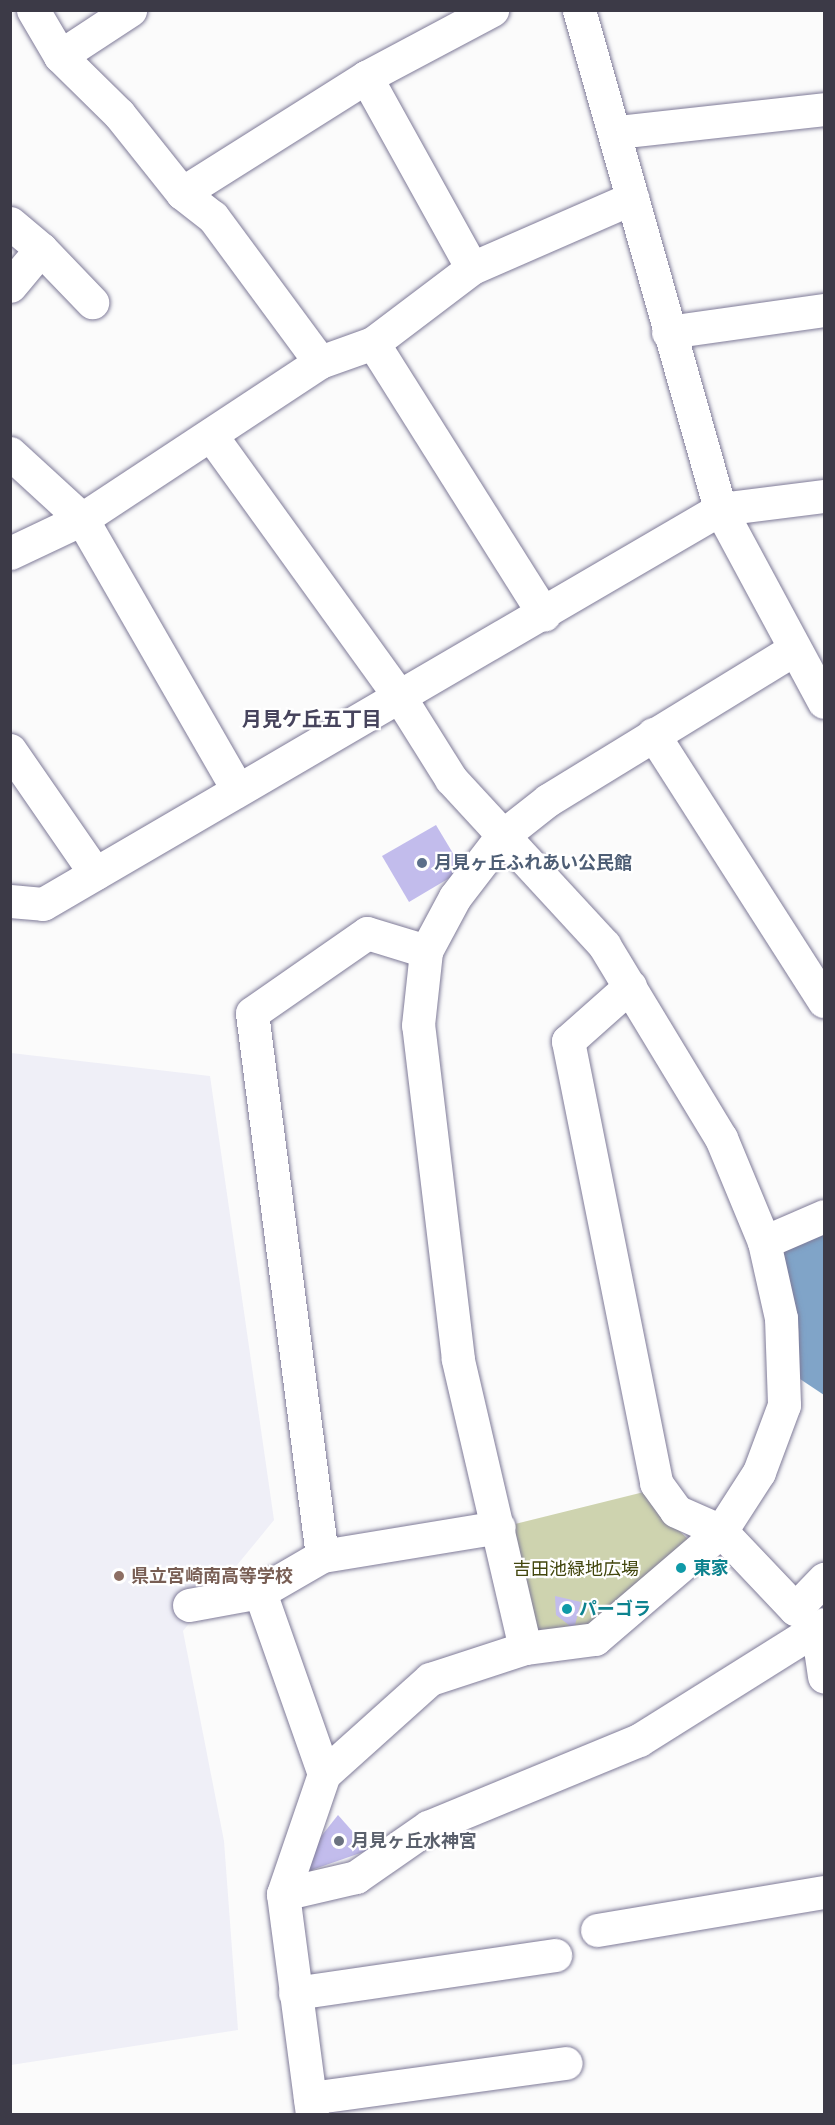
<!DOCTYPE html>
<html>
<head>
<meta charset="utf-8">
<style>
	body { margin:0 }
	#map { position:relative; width:835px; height:2125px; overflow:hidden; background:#fbfbfb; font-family:"Nunito Sans","Noto Sans JP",sans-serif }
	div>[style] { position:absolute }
	.built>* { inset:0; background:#efeff7 }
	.green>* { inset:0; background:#ced3af }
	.water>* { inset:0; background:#80a4c8 }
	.building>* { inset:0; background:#c2bcec }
	.roads { filter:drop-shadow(0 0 2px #7f7b98) drop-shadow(0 0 2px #7f7b98) }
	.minor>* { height:33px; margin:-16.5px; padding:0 16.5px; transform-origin:16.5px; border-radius:16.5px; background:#fff }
	.dots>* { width:16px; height:16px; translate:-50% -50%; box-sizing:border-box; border:3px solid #fff; border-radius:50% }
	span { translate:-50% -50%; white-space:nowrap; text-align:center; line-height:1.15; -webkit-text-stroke:4.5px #fff; paint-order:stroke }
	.service-label { font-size:18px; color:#4e5e75; font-weight:700 }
	.left { translate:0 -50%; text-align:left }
	.culture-label { font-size:18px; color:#0d838f; font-weight:700 }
	.park-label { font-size:18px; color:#42460d }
	.education-label { font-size:18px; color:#785e54; font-weight:700 }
	.worship-label { font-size:18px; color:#5b616d; font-weight:700 }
	.neighbourhood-label { font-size:20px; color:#47445d; font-weight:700 }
	.frame { position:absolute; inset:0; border:12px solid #3c3a47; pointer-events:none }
</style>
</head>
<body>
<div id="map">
	<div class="built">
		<i style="clip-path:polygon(11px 1053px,210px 1076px,274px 1520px,183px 1631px,224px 1841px,238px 2030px,11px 2065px)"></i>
	</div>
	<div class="green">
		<i style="clip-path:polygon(648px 1491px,659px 1511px,698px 1549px,582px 1636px,538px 1642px,511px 1525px)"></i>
	</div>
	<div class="water">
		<i style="clip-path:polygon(824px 1234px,824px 1395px,797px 1377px,799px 1332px,783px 1250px)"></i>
	</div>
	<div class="building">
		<i style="clip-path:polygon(436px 825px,463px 870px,409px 902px,382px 856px)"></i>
		<i style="clip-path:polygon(555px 1596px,581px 1602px,574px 1629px,556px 1615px)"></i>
		<i style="clip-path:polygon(338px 1815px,369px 1850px,306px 1872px,304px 1858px)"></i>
	</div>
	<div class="roads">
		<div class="minor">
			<i style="left:33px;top:10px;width:53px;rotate:59.6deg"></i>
			<i style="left:60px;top:56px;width:83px;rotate:44.5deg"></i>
			<i style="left:119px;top:114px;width:101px;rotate:51.4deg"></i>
			<i style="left:182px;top:193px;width:39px;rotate:38deg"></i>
			<i style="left:213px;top:217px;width:180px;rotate:53.6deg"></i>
			<i style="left:579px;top:10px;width:519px;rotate:74.22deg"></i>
			<i style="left:720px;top:509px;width:219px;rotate:61.7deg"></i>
			<i style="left:60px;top:56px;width:84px;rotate:-33.3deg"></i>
			<i style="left:366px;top:77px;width:218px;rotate:61deg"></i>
			<i style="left:617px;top:132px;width:208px;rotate:-6.3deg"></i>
			<i style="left:182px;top:193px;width:218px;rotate:-32.2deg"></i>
			<i style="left:366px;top:77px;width:143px;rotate:-28deg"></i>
			<i style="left:10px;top:223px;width:40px;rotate:40deg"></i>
			<i style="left:41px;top:249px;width:48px;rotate:130deg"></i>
			<i style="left:41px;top:249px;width:74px;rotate:46.1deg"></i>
			<i style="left:668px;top:332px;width:158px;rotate:-8deg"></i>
			<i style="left:373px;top:343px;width:321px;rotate:57.8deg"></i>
			<i style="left:213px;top:438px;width:318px;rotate:54.2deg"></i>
			<i style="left:399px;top:696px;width:98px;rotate:57.9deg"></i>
			<i style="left:451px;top:779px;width:226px;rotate:47.3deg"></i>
			<i style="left:604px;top:945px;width:226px;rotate:58.8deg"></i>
			<i style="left:721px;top:1138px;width:113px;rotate:67.5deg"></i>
			<i style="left:764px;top:1242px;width:78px;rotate:77.4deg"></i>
			<i style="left:781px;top:1318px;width:87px;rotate:88deg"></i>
			<i style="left:784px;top:1405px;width:72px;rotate:110.5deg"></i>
			<i style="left:759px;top:1472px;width:70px;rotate:122.8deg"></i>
			<i style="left:721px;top:1531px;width:166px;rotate:139.4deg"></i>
			<i style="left:595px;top:1639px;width:71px;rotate:172.7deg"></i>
			<i style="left:525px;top:1648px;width:100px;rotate:161.9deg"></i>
			<i style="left:430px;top:1679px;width:142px;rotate:138.1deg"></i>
			<i style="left:324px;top:1774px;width:127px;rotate:108.9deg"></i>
			<i style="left:283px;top:1894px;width:222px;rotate:82.5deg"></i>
			<i style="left:10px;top:453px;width:98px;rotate:42.5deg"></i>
			<i style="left:82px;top:519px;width:309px;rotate:60.1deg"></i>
			<i style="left:10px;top:553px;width:80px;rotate:-25.3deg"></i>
			<i style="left:82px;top:519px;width:285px;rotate:-33.4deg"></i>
			<i style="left:320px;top:362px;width:56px;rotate:-19.7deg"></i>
			<i style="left:373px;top:343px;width:124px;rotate:-37.1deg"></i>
			<i style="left:472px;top:268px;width:175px;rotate:-23.6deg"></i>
			<i style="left:653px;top:734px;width:317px;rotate:57.4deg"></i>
			<i style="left:10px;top:750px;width:150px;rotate:55.4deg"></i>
			<i style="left:10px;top:901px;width:33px;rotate:5deg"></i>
			<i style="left:43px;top:904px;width:784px;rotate:-30.26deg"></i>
			<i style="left:720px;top:509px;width:105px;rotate:-7.1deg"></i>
			<i style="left:630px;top:986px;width:83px;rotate:138.4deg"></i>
			<i style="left:568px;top:1041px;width:451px;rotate:78.7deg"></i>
			<i style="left:656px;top:1483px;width:34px;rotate:54deg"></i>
			<i style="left:676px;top:1511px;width:49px;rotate:24deg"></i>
			<i style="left:721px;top:1531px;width:108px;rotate:46.5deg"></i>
			<i style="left:795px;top:1609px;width:42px;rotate:-46deg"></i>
			<i style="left:764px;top:1242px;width:65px;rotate:-23.4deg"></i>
			<i style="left:322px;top:1556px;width:179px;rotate:-9.3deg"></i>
			<i style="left:189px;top:1605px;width:72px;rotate:-10.4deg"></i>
			<i style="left:817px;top:1628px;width:49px;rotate:81.7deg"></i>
			<i style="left:525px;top:1648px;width:297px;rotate:-103.1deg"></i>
			<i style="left:458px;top:1359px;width:336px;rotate:-96.8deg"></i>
			<i style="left:418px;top:1025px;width:74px;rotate:-83.8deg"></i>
			<i style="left:426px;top:951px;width:61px;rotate:-61.8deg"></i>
			<i style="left:455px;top:897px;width:76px;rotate:-52.5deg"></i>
			<i style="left:501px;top:837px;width:60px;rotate:-38.2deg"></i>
			<i style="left:548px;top:800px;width:289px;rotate:-31.5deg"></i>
			<i style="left:324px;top:1774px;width:193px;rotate:-109.4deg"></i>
			<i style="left:260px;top:1592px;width:72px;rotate:-30.1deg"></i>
			<i style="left:322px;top:1556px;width:547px;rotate:-97.35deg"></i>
			<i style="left:252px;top:1013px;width:140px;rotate:-34.8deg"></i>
			<i style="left:367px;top:933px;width:62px;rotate:17deg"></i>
			<i style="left:283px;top:1894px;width:75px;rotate:-13.1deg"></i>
			<i style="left:356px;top:1877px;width:88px;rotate:-34.8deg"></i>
			<i style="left:428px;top:1827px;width:228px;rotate:-22.4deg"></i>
			<i style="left:639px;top:1740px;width:218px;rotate:-32.1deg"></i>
			<i style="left:597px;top:1930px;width:230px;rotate:-9.5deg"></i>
			<i style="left:295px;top:1993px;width:263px;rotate:-8.3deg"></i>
			<i style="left:310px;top:2098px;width:258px;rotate:-7.8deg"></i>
		</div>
	</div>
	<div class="dots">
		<i style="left:422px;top:863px;background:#5c6f8a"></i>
		<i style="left:681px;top:1568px;background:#0f9aa8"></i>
		<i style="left:119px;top:1576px;background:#8d6e63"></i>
		<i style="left:567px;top:1609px;background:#0f9aa8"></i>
		<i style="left:339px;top:1841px;background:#6b7280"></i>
	</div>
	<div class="service-label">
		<span class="left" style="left:434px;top:863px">月見ヶ丘ふれあい公民館</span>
	</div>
	<div class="culture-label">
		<span class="left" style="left:693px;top:1568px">東家</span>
		<span class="left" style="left:579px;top:1609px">パーゴラ</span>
	</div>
	<div class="park-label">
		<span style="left:576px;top:1569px">吉田池緑地広場</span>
	</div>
	<div class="education-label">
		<span class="left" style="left:131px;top:1576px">県立宮崎南高等学校</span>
	</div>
	<div class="worship-label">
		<span class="left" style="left:351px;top:1841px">月見ヶ丘水神宮</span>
	</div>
	<div class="neighbourhood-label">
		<span style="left:312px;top:719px">月見ケ丘五丁目</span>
	</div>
	<div class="frame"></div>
</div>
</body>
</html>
